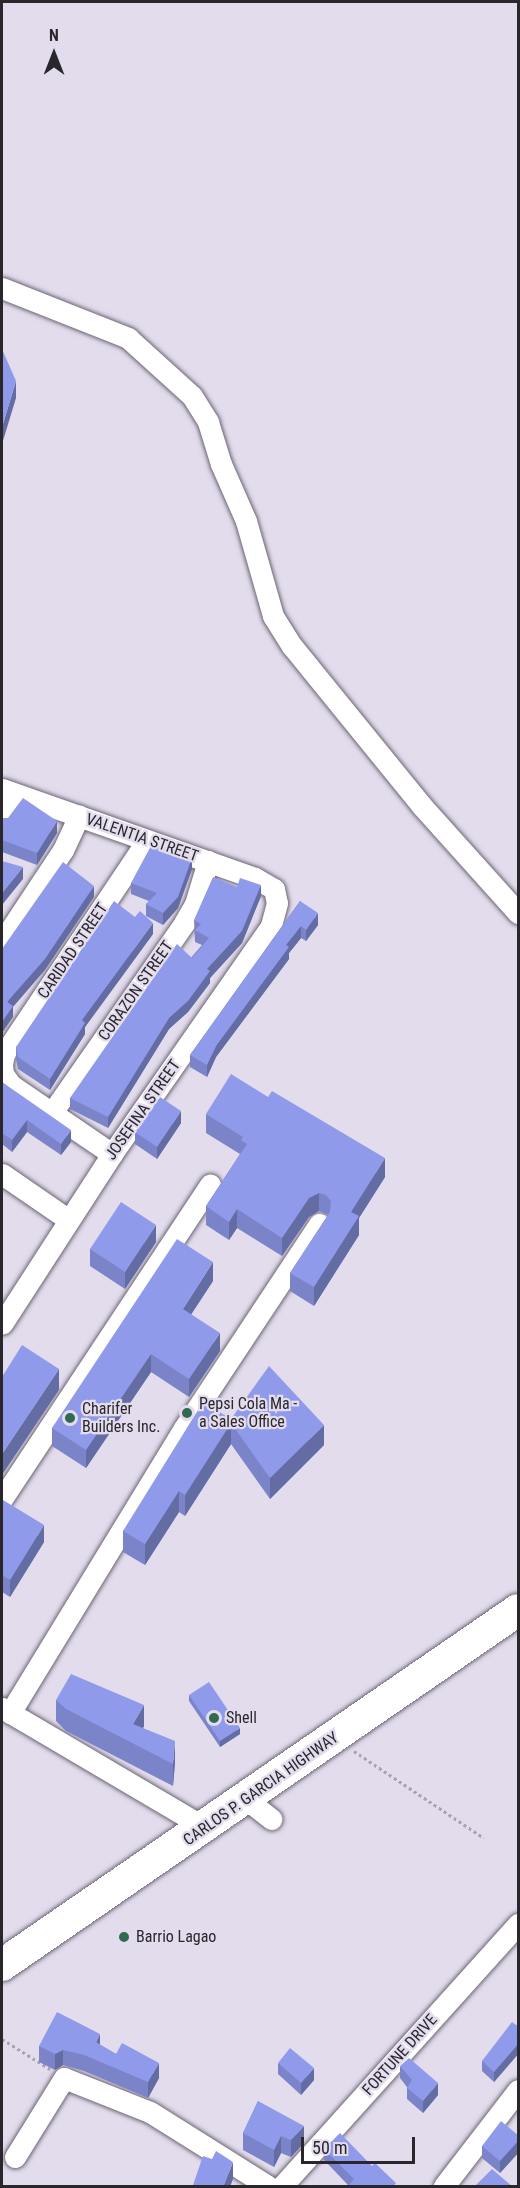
<!DOCTYPE html>
<html>
<head>
<meta charset="utf-8">
<style>
	body { margin:0 }
	#map { position:relative; width:520px; height:2188px; overflow:hidden; background:#e3dced; font-family:"Roboto Condensed",sans-serif }
	div>[style] { position:absolute }
	.path>* { height:3px; margin-top:-1.5px; transform-origin:0; background:repeating-linear-gradient(90deg,#a9a3b0 0 3px,transparent 0 6px) }
	.roads { filter:drop-shadow(0 0 2px #6b6573) drop-shadow(0 0 2px #6b6573) }
	.minor>* { height:21px; margin:-10.5px; padding:0 10.5px; transform-origin:10.5px; border-radius:10.5px; background:#fff }
	.highway>* { height:32px; margin:-16px; padding:0 16px; transform-origin:16px; border-radius:16px; background:#fff }
	.wall>* { inset:0; background:#7b84c9 }
	.shaded-wall>* { inset:0; background:#646ca4 }
	.building>* { inset:0; background:#8f9aea }
	.dots>* { width:16px; height:16px; translate:-50% -50%; box-sizing:border-box; border:3px solid #e3dced; border-radius:50% }
	span { translate:-50% -50%; white-space:nowrap; text-align:center; line-height:1.15; -webkit-text-stroke:4.5px #e3dced; paint-order:stroke }
	.street-label { font-size:16px; color:#29262c }
	.poi-label { font-size:16px; color:#29262c }
	.left { translate:0 -50%; text-align:left }
	.frame { position:absolute; inset:0; border:3px solid #29262c; pointer-events:none }
	.north { position:absolute; left:24px; top:24px; width:60px; height:60px; -webkit-text-stroke:4px #e3dced; paint-order:stroke; rotate:0deg; font-size:16px; font-weight:700; line-height:24px; text-align:center; color:#29262c }
	.north::after { content:''; display:block; margin:auto; width:21px; height:27px; background:#29262c; clip-path:polygon(50% 0,100% 100%,50% 72%,0 100%) }
	.scale { position:absolute; left:301px; top:2137px; width:114px; height:27px; box-sizing:border-box; border:3px solid #29262c; border-top:0; padding-left:8px; font-size:18px; line-height:21px; white-space:nowrap; color:#29262c; -webkit-text-stroke:4px #e3dced; paint-order:stroke }
</style>
</head>
<body>
<div id="map">
	<div class="path">
		<i style="left:354px;top:1751px;width:156px;rotate:33.8deg"></i>
		<i style="left:2px;top:2039px;width:57px;rotate:32deg"></i>
	</div>
	<div class="roads">
		<div class="minor">
			<i style="left:2px;top:288px;width:136px;rotate:21.6deg"></i>
			<i style="left:128px;top:338px;width:86px;rotate:42.2deg"></i>
			<i style="left:192px;top:396px;width:31px;rotate:58deg"></i>
			<i style="left:208px;top:422px;width:44px;rotate:72.8deg"></i>
			<i style="left:221px;top:464px;width:62px;rotate:66.3deg"></i>
			<i style="left:246px;top:521px;width:99px;rotate:74.1deg"></i>
			<i style="left:273px;top:616px;width:36px;rotate:58deg"></i>
			<i style="left:292px;top:646px;width:206px;rotate:50.9deg"></i>
			<i style="left:422px;top:806px;width:144px;rotate:48.1deg"></i>
			<i style="left:2px;top:789px;width:268px;rotate:19.4deg"></i>
			<i style="left:255px;top:878px;width:22px;rotate:30deg"></i>
			<i style="left:274px;top:889px;width:14px;rotate:78deg"></i>
			<i style="left:277px;top:903px;width:24px;rotate:105deg"></i>
			<i style="left:271px;top:926px;width:278px;rotate:124.9deg"></i>
			<i style="left:112px;top:1154px;width:202px;rotate:122.9deg"></i>
			<i style="left:2px;top:819px;width:29px;rotate:-56deg"></i>
			<i style="left:2px;top:942px;width:110px;rotate:-56.5deg"></i>
			<i style="left:63px;top:850px;width:38px;rotate:-65deg"></i>
			<i style="left:51px;top:1114px;width:233px;rotate:-55.1deg"></i>
			<i style="left:184px;top:923px;width:22px;rotate:-60deg"></i>
			<i style="left:195px;top:904px;width:45px;rotate:-73.2deg"></i>
			<i style="left:112px;top:1154px;width:122px;rotate:-145.7deg"></i>
			<i style="left:11px;top:1085px;width:14px;rotate:-126deg"></i>
			<i style="left:3px;top:1074px;width:10px;rotate:-96deg"></i>
			<i style="left:2px;top:1064px;width:10px;rotate:-79deg"></i>
			<i style="left:4px;top:1054px;width:257px;rotate:-56.2deg"></i>
			<i style="left:2px;top:1174px;width:81px;rotate:34.5deg"></i>
			<i style="left:2px;top:1499px;width:377px;rotate:-56.5deg"></i>
			<i style="left:2px;top:1708px;width:237px;rotate:30.5deg"></i>
			<i style="left:10px;top:1713px;width:334px;rotate:-58.6deg"></i>
			<i style="left:184px;top:1428px;width:245px;rotate:-56.5deg"></i>
			<i style="left:247px;top:1800px;width:31px;rotate:38deg"></i>
			<i style="left:15px;top:2157px;width:93px;rotate:-58.2deg"></i>
			<i style="left:64px;top:2078px;width:92px;rotate:21.6deg"></i>
			<i style="left:150px;top:2112px;width:139px;rotate:32.1deg"></i>
			<i style="left:282px;top:2186px;width:353px;rotate:-48deg"></i>
			<i style="left:444px;top:2186px;width:121px;rotate:-52.4deg"></i>
		</div>
		<div class="highway">
			<i style="left:2px;top:1965px;width:626px;rotate:-34.53deg"></i>
		</div>
	</div>
	<div class="wall">
		<i style="clip-path:polygon(2px 818px,57px 833px,37px 865px,2px 852px)"></i>
		<i style="clip-path:polygon(192px 869px,178px 908px,163px 925px,146px 916px,146px 904px,149px 901px,131px 894px,131px 883px)"></i>
		<i style="clip-path:polygon(261px 896px,242px 943px,210px 978px,210px 983px,188px 1012px,169px 1029px,108px 1128px,70px 1109px,70px 1098px,202px 945px,195px 942px,194px 920px)"></i>
		<i style="clip-path:polygon(300px 901px,318px 925px,306px 941px,301px 938px,289px 953px,289px 959px,216px 1057px,207px 1077px,190px 1067px,190px 1055px)"></i>
		<i style="clip-path:polygon(153px 934px,85px 1027px,85px 1034px,50px 1090px,18px 1069px,16px 1059px,16px 1047px)"></i>
		<i style="clip-path:polygon(2px 1082px,71px 1142px,61px 1155px,27px 1132px,12px 1152px,2px 1144px)"></i>
		<i style="clip-path:polygon(206px 1114px,385px 1177px,359px 1218px,359px 1235px,314px 1306px,290px 1291px,290px 1273px,328px 1215px,326px 1214px,319px 1211px,309px 1217px,282px 1256px,237px 1228px,229px 1240px,206px 1225px,206px 1206px,240px 1154px,206px 1133px)"></i>
		<i style="clip-path:polygon(181px 1123px,157px 1159px,135px 1144px,135px 1132px)"></i>
		<i style="clip-path:polygon(156px 1242px,125px 1289px,90px 1266px,90px 1249px)"></i>
		<i style="clip-path:polygon(213px 1281px,191px 1314px,220px 1351px,189px 1397px,151px 1372px,86px 1468px,52px 1446px,52px 1428px)"></i>
		<i style="clip-path:polygon(231px 1419px,324px 1445px,270px 1499px,231px 1444px,185px 1516px,179px 1512px,145px 1565px,123px 1552px,123px 1531px)"></i>
		<i style="clip-path:polygon(2px 1502px,44px 1542px,10px 1597px,2px 1592px)"></i>
		<i style="clip-path:polygon(189px 1695px,240px 1734px,220px 1747px,189px 1701px)"></i>
		<i style="clip-path:polygon(56px 1700px,144px 1726px,143px 1728px,175px 1762px,173px 1786px,66px 1731px,56px 1721px)"></i>
		<i style="clip-path:polygon(519px 2027px,519px 2053px,494px 2082px,482px 2071px,482px 2061px)"></i>
		<i style="clip-path:polygon(100px 2045px,159px 2078px,148px 2098px,84px 2071px,63px 2065px,55px 2070px,39px 2062px,39px 2046px)"></i>
		<i style="clip-path:polygon(278px 2063px,314px 2080px,301px 2095px,278px 2074px)"></i>
		<i style="clip-path:polygon(400px 2066px,438px 2095px,423px 2113px,407px 2099px,407px 2087px,400px 2078px)"></i>
		<i style="clip-path:polygon(258px 2101px,304px 2143px,291px 2157px,281px 2153px,274px 2167px,243px 2150px,243px 2133px)"></i>
		<i style="clip-path:polygon(519px 2136px,519px 2152px,500px 2173px,482px 2158px,482px 2146px)"></i>
		<i style="clip-path:polygon(324px 2149px,372px 2166px,396px 2187px,348px 2185px,324px 2160px)"></i>
	</div>
	<div class="shaded-wall">
		<i style="clip-path:polygon(16px 381px,16px 398px,2px 444px,2px 427px)"></i>
		<i style="clip-path:polygon(57px 821px,57px 833px,37px 865px,37px 853px)"></i>
		<i style="clip-path:polygon(192px 858px,192px 869px,178px 908px,163px 925px,163px 913px)"></i>
		<i style="clip-path:polygon(23px 867px,23px 879px,2px 905px,2px 893px)"></i>
		<i style="clip-path:polygon(261px 885px,261px 896px,242px 943px,210px 978px,210px 983px,188px 1012px,169px 1029px,108px 1128px,108px 1117px,169px 1018px,207px 969px)"></i>
		<i style="clip-path:polygon(94px 886px,94px 897px,45px 970px,13px 1007px,13px 1017px,2px 1033px,2px 1022px,7px 1002px)"></i>
		<i style="clip-path:polygon(318px 913px,318px 925px,306px 941px,306px 930px)"></i>
		<i style="clip-path:polygon(153px 923px,153px 934px,85px 1027px,85px 1034px,50px 1090px,50px 1079px,82px 1020px)"></i>
		<i style="clip-path:polygon(301px 926px,301px 938px,289px 953px,289px 959px,216px 1057px,207px 1077px,207px 1065px,216px 1046px,286px 945px)"></i>
		<i style="clip-path:polygon(181px 1111px,181px 1123px,157px 1159px,157px 1147px)"></i>
		<i style="clip-path:polygon(27px 1120px,27px 1132px,12px 1152px,12px 1140px)"></i>
		<i style="clip-path:polygon(71px 1130px,71px 1142px,61px 1155px,61px 1144px)"></i>
		<i style="clip-path:polygon(385px 1158px,385px 1177px,359px 1218px,359px 1235px,314px 1306px,314px 1287px,351px 1212px)"></i>
		<i style="clip-path:polygon(319px 1193px,319px 1211px,309px 1217px,282px 1256px,282px 1238px,309px 1198px)"></i>
		<i style="clip-path:polygon(237px 1209px,237px 1228px,229px 1240px,229px 1222px)"></i>
		<i style="clip-path:polygon(156px 1225px,156px 1242px,125px 1289px,125px 1272px)"></i>
		<i style="clip-path:polygon(213px 1262px,213px 1281px,183px 1327px,183px 1309px)"></i>
		<i style="clip-path:polygon(220px 1333px,220px 1351px,189px 1397px,189px 1379px)"></i>
		<i style="clip-path:polygon(151px 1354px,151px 1372px,86px 1468px,86px 1450px)"></i>
		<i style="clip-path:polygon(59px 1369px,59px 1390px,2px 1475px,2px 1454px)"></i>
		<i style="clip-path:polygon(231px 1423px,231px 1444px,185px 1516px,185px 1495px)"></i>
		<i style="clip-path:polygon(324px 1425px,324px 1445px,270px 1499px,270px 1478px)"></i>
		<i style="clip-path:polygon(179px 1491px,179px 1512px,145px 1565px,145px 1544px)"></i>
		<i style="clip-path:polygon(44px 1525px,44px 1542px,10px 1597px,10px 1580px)"></i>
		<i style="clip-path:polygon(144px 1705px,144px 1726px,134px 1744px,133px 1724px)"></i>
		<i style="clip-path:polygon(240px 1728px,240px 1734px,220px 1747px,220px 1741px)"></i>
		<i style="clip-path:polygon(175px 1741px,175px 1762px,173px 1786px,173px 1764px)"></i>
		<i style="clip-path:polygon(100px 2034px,100px 2049px,96px 2042px)"></i>
		<i style="clip-path:polygon(519px 2043px,519px 2053px,494px 2082px,494px 2072px)"></i>
		<i style="clip-path:polygon(63px 2050px,63px 2065px,55px 2070px,55px 2054px)"></i>
		<i style="clip-path:polygon(159px 2063px,159px 2078px,148px 2098px,148px 2082px)"></i>
		<i style="clip-path:polygon(314px 2068px,314px 2080px,301px 2095px,301px 2083px)"></i>
		<i style="clip-path:polygon(438px 2083px,438px 2095px,423px 2113px,423px 2101px)"></i>
		<i style="clip-path:polygon(304px 2126px,304px 2143px,291px 2157px,291px 2140px)"></i>
		<i style="clip-path:polygon(281px 2136px,281px 2153px,274px 2167px,274px 2150px)"></i>
		<i style="clip-path:polygon(519px 2140px,519px 2152px,500px 2173px,500px 2161px)"></i>
		<i style="clip-path:polygon(233px 2162px,233px 2179px,230px 2187px,223px 2187px)"></i>
	</div>
	<div class="building">
		<i style="clip-path:polygon(2px 349px,16px 381px,2px 427px)"></i>
		<i style="clip-path:polygon(23px 798px,57px 821px,37px 853px,2px 840px,2px 818px,8px 818px)"></i>
		<i style="clip-path:polygon(152px 844px,192px 858px,178px 897px,163px 913px,146px 904px,157px 893px,131px 883px)"></i>
		<i style="clip-path:polygon(2px 861px,23px 867px,2px 893px)"></i>
		<i style="clip-path:polygon(63px 862px,94px 886px,45px 959px,7px 1002px,13px 1006px,2px 1022px,2px 949px)"></i>
		<i style="clip-path:polygon(213px 877px,237px 887px,240px 878px,261px 885px,242px 931px,207px 969px,210px 971px,188px 1001px,169px 1018px,108px 1117px,70px 1098px,177px 944px,192px 958px,209px 938px,195px 930px,201px 924px,194px 920px)"></i>
		<i style="clip-path:polygon(114px 901px,135px 917px,140px 911px,153px 923px,82px 1020px,85px 1023px,50px 1079px,18px 1057px,16px 1047px)"></i>
		<i style="clip-path:polygon(300px 901px,318px 913px,306px 930px,301px 926px,286px 945px,289px 947px,216px 1046px,207px 1065px,190px 1055px)"></i>
		<i style="clip-path:polygon(231px 1074px,268px 1097px,272px 1091px,385px 1158px,351px 1212px,359px 1216px,314px 1287px,290px 1273px,330px 1212px,331px 1201px,326px 1195px,319px 1193px,309px 1198px,282px 1238px,237px 1209px,229px 1222px,206px 1206px,247px 1144px,241px 1140px,243px 1137px,206px 1114px)"></i>
		<i style="clip-path:polygon(2px 1082px,71px 1130px,61px 1144px,27px 1120px,12px 1140px,2px 1133px)"></i>
		<i style="clip-path:polygon(160px 1097px,181px 1111px,157px 1147px,135px 1132px)"></i>
		<i style="clip-path:polygon(121px 1202px,156px 1225px,125px 1272px,90px 1249px)"></i>
		<i style="clip-path:polygon(177px 1239px,213px 1262px,183px 1309px,220px 1333px,189px 1379px,151px 1354px,86px 1450px,52px 1428px)"></i>
		<i style="clip-path:polygon(22px 1345px,59px 1369px,2px 1454px,2px 1377px)"></i>
		<i style="clip-path:polygon(269px 1366px,324px 1425px,270px 1478px,231px 1423px,185px 1495px,179px 1491px,145px 1544px,123px 1531px,203px 1402px,231px 1419px)"></i>
		<i style="clip-path:polygon(3px 1500px,44px 1525px,10px 1580px,2px 1575px,2px 1502px)"></i>
		<i style="clip-path:polygon(71px 1674px,144px 1705px,133px 1724px,175px 1741px,173px 1764px,66px 1709px,56px 1700px)"></i>
		<i style="clip-path:polygon(209px 1682px,240px 1728px,220px 1741px,189px 1695px)"></i>
		<i style="clip-path:polygon(57px 2012px,100px 2034px,96px 2042px,116px 2054px,122px 2043px,159px 2063px,148px 2082px,84px 2055px,63px 2050px,55px 2054px,39px 2046px)"></i>
		<i style="clip-path:polygon(512px 2022px,519px 2027px,519px 2043px,494px 2072px,482px 2061px)"></i>
		<i style="clip-path:polygon(290px 2048px,314px 2068px,301px 2083px,278px 2063px)"></i>
		<i style="clip-path:polygon(409px 2058px,438px 2083px,423px 2101px,407px 2088px,412px 2080px,400px 2066px)"></i>
		<i style="clip-path:polygon(258px 2101px,304px 2126px,291px 2140px,281px 2136px,274px 2150px,243px 2133px)"></i>
		<i style="clip-path:polygon(501px 2121px,519px 2136px,519px 2140px,500px 2161px,482px 2146px)"></i>
		<i style="clip-path:polygon(340px 2133px,372px 2166px,375px 2163px,396px 2183px,393px 2187px,347px 2187px,354px 2179px,324px 2149px)"></i>
		<i style="clip-path:polygon(216px 2151px,233px 2162px,223px 2187px,196px 2187px,193px 2185px,203px 2156px,212px 2159px)"></i>
		<i style="clip-path:polygon(492px 2169px,513px 2187px,474px 2187px)"></i>
	</div>
	<div class="dots">
		<i style="left:187px;top:1413px;background:#326a51"></i>
		<i style="left:70px;top:1418px;background:#326a51"></i>
		<i style="left:214px;top:1718px;background:#326a51"></i>
		<i style="left:124px;top:1937px;background:#326a51"></i>
	</div>
	<div class="street-label">
		<span style="left:142px;top:838px;rotate:19deg">VALENTIA STREET</span>
		<span style="left:73px;top:951px;rotate:-56deg">CARIDAD STREET</span>
		<span style="left:136px;top:991px;rotate:-55deg">CORAZON STREET</span>
		<span style="left:143px;top:1110px;rotate:-55deg">JOSEFINA STREET</span>
		<span style="left:261px;top:1789px;rotate:-35deg">CARLOS P. GARCIA HIGHWAY</span>
		<span style="left:400px;top:2055px;rotate:-48deg">FORTUNE DRIVE</span>
	</div>
	<div class="poi-label">
		<span class="left" style="left:199px;top:1413px">Pepsi Cola Ma -<br>a Sales Office</span>
		<span class="left" style="left:82px;top:1418px">Charifer<br>Builders Inc.</span>
		<span class="left" style="left:226px;top:1718px">Shell</span>
		<span class="left" style="left:136px;top:1937px">Barrio Lagao</span>
	</div>
	<div class="frame"></div>
	<div class="north">N</div>
	<div class="scale">50 m</div>
</div>
</body>
</html>
